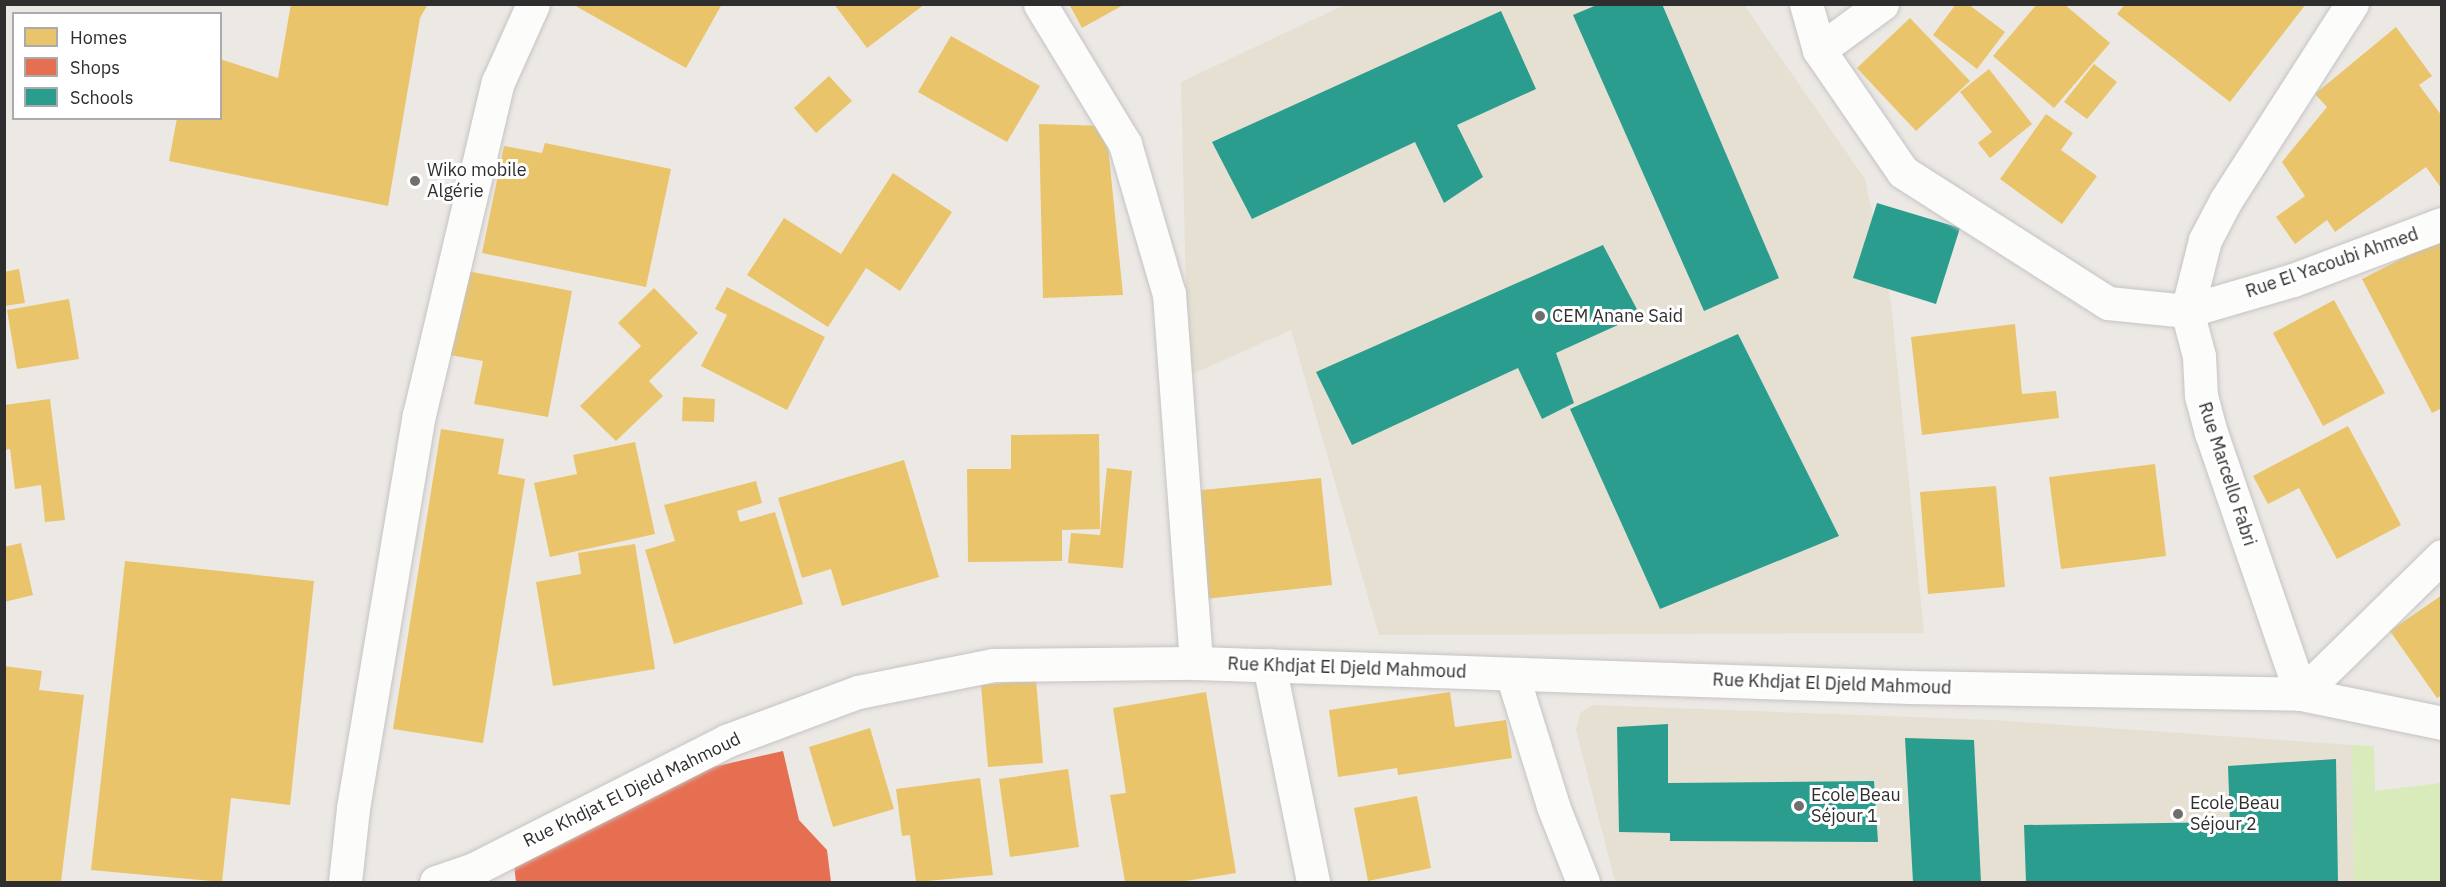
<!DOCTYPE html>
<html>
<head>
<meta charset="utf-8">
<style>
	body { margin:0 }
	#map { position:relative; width:2446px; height:887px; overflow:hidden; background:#ece8e4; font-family:"IBM Plex Sans",sans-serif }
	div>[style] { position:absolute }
	.education>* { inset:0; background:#e6e0d3 }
	.pitch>* { inset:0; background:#d9eabb }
	.homes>* { inset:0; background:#e9c46a }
	.shops>* { inset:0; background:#e76f51 }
	.schools>* { inset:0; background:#2a9d8f }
	.roads { filter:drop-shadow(0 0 2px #c5c4c5) drop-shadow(0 0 2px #c5c4c5) }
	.minor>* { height:33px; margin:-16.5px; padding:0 16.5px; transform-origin:16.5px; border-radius:16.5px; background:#fcfcfb }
	.tertiary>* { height:33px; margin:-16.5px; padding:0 16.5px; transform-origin:16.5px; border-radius:16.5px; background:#fcfcfb }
	.dots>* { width:16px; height:16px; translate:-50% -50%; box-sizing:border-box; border:3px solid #fff; border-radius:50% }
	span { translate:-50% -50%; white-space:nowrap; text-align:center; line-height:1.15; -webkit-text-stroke:6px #fff; paint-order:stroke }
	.poi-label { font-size:18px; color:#2e2e2e }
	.left { translate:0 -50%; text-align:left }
	.street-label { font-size:18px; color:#2e2e2e }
	.frame { position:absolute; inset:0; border:6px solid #2e2e2e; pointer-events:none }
	.legend { position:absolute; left:12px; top:12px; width:210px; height:108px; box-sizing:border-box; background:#fff; border:2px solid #ababab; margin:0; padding:8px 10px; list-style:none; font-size:18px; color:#2e2e2e }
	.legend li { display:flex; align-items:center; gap:12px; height:30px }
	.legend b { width:30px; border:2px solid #ababab }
</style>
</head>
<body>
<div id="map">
	<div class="education">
		<i style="clip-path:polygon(1344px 5px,1744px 5px,1865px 179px,1891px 303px,1924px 633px,1379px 635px,1291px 330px,1188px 376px,1181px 82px)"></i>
		<i style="clip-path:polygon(1593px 705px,1994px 720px,2352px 745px,2354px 882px,1615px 882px,1576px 730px,1580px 713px)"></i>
	</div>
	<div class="pitch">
		<i style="clip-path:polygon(2352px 745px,2374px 746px,2375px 791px,2441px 783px,2441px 882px,2354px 882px)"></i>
	</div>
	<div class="homes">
		<i style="clip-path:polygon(291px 4px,428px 4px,420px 18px,388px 206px,169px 161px,177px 118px,220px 118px,220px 59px,278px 78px)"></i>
		<i style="clip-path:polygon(572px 4px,722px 4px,686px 68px)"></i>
		<i style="clip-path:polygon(834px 4px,925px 4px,867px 48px)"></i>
		<i style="clip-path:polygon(1069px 4px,1125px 4px,1082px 28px)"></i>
		<i style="clip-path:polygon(1956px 4px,1968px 4px,2005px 32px,1977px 69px,1933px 35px)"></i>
		<i style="clip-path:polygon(2037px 4px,2064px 4px,2110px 43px,2054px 108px,1993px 56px)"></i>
		<i style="clip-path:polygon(2125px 4px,2306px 4px,2230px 102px,2117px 14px)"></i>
		<i style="clip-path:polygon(1910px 18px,1970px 81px,1916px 131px,1857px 68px)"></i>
		<i style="clip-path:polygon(2396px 27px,2432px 76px,2419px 85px,2442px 116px,2442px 189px,2426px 167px,2335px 232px,2327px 220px,2295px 244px,2276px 217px,2305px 196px,2282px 162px,2327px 107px,2315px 94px)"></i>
		<i style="clip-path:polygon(951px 36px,1040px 86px,1007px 142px,918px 92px)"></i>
		<i style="clip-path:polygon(2094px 64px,2117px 82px,2087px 119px,2064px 102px)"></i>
		<i style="clip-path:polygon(1989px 69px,2032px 124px,1990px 158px,1978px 143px,1992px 132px,1960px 92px)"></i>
		<i style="clip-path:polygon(829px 76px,852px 101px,816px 133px,794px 108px)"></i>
		<i style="clip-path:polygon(2046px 114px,2073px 133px,2061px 150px,2097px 176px,2062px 224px,2000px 179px)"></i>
		<i style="clip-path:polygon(1039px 124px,1106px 126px,1123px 295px,1043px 298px)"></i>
		<i style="clip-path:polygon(545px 143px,671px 169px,646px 287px,482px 253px,504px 146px,542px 153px)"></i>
		<i style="clip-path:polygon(893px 173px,952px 212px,900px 291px,866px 268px,828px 327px,747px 275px,784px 218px,841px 254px)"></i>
		<i style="clip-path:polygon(2442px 238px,2442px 408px,2432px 413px,2362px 279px)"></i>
		<i style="clip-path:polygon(19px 269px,25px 303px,4px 306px,4px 272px)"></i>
		<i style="clip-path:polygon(467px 271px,572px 291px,548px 417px,474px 404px,483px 361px,450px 355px)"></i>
		<i style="clip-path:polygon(727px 287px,825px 337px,787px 410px,701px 366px,727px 315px,715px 309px)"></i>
		<i style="clip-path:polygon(654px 288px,698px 333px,649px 381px,663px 396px,616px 441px,580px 406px,641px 346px,618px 323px)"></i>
		<i style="clip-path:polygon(69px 299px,79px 359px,17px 369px,7px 310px)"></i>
		<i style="clip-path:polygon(2334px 300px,2385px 393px,2323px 426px,2273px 333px)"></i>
		<i style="clip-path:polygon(2015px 324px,2022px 394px,2056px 391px,2059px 418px,1922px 435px,1911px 337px)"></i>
		<i style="clip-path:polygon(683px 397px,715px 399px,714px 422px,682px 421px)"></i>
		<i style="clip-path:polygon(50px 399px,65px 520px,45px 522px,41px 485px,15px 489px,10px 449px,4px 450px,4px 405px)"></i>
		<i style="clip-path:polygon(2348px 426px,2401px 525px,2337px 559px,2299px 488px,2268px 504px,2253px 476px)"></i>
		<i style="clip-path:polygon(441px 429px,504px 439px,498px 474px,525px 479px,483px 743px,393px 729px)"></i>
		<i style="clip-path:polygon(1099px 434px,1100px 529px,1062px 530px,1062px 561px,968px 562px,967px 469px,1011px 469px,1011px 435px)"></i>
		<i style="clip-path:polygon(635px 442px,655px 534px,550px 557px,534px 483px,577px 474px,573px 455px)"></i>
		<i style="clip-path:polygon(904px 460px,939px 577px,842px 606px,831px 569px,802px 578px,778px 498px)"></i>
		<i style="clip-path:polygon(2155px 464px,2166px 556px,2061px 569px,2049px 477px)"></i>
		<i style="clip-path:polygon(1107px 468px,1132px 471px,1123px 568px,1068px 563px,1071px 533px,1100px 535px)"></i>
		<i style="clip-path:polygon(1321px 478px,1332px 585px,1205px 599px,1193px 491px)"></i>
		<i style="clip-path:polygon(756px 481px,762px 503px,737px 511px,740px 522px,775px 512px,803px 604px,674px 644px,645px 550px,675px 541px,664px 505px)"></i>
		<i style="clip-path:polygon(1996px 486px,2005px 587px,1928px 594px,1920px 492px)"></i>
		<i style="clip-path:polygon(21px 543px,33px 595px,4px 602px,4px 547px)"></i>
		<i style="clip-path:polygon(635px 544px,655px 669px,553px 686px,536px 582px,581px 574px,578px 553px)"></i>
		<i style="clip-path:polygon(125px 561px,314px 581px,290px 805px,231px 798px,222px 882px,91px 870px)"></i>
		<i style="clip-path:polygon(2442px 595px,2442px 695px,2437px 698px,2390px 631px)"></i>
		<i style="clip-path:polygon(4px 666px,42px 671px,39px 690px,84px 695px,61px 882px,4px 882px)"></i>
		<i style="clip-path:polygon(1036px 680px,1043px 763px,988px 767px,981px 685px)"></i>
		<i style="clip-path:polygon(1206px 692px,1236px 873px,1179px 882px,1125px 882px,1110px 795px,1126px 793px,1113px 708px)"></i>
		<i style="clip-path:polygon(1450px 692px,1455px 727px,1506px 720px,1512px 758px,1398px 775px,1397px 768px,1338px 777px,1329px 710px)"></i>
		<i style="clip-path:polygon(870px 728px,894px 809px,833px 827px,809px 747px)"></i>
		<i style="clip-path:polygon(1068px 769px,1079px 847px,1010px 857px,999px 779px)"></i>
		<i style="clip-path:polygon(980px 778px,993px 875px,916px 882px,910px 835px,902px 836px,896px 789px)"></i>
		<i style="clip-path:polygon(1417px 796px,1431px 868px,1368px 881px,1354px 808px)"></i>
	</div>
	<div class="shops">
		<i style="clip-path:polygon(783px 751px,799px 820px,827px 850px,831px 882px,516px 882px,514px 865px,669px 777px)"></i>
	</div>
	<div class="schools">
		<i style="clip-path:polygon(1599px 4px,1662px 4px,1779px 278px,1704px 311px,1573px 15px)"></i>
		<i style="clip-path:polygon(1501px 11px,1536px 89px,1457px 125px,1483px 177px,1444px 203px,1415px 142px,1252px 219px,1212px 142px)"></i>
		<i style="clip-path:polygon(1877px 203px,1960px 228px,1936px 304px,1853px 278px)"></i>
		<i style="clip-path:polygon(1603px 245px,1640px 315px,1556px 353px,1574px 403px,1542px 419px,1518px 368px,1352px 445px,1316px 372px)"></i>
		<i style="clip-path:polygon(1738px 334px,1839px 536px,1660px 609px,1570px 409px)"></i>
		<i style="clip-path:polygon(1668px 724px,1668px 783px,1874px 781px,1878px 842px,1670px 841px,1670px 833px,1619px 832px,1617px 727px)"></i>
		<i style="clip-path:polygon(1905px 738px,1974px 740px,1981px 882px,1913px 882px)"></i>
		<i style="clip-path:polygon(2336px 759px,2338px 882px,2026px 882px,2024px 825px,2230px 822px,2228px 766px)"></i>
	</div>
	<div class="roads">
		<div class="minor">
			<i style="left:1040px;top:4px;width:164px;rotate:58.7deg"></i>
			<i style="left:1125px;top:144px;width:156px;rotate:73.7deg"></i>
			<i style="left:1169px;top:294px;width:370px;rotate:85.8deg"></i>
			<i style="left:1806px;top:4px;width:48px;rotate:74.2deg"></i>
			<i style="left:1819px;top:50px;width:148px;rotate:55.5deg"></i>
			<i style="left:1903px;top:172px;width:243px;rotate:32.6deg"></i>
			<i style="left:2108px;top:303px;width:79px;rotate:5.8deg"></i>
			<i style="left:2187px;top:311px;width:110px;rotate:-16.3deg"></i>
			<i style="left:2293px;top:280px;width:159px;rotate:-20.6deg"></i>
			<i style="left:1819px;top:50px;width:78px;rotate:-36.1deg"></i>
			<i style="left:1269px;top:665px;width:221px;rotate:78.5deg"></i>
			<i style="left:1512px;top:674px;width:138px;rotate:72.7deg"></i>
			<i style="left:1553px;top:806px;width:82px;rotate:68.5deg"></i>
			<i style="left:2301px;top:694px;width:197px;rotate:-44.4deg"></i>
			<i style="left:345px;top:882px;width:74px;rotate:-83.8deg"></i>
			<i style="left:353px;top:808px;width:399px;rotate:-80.5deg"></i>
			<i style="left:419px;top:415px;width:342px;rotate:-76.7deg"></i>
			<i style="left:498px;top:82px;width:85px;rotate:-65.8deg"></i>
		</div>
		<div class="tertiary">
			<i style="left:2301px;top:694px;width:276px;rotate:-109deg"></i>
			<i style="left:2211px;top:433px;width:38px;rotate:-105deg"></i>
			<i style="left:2201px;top:396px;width:40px;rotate:-92.9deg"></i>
			<i style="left:2199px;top:356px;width:47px;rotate:-104.9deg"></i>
			<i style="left:2187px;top:311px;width:73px;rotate:-75.8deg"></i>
			<i style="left:2205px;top:240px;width:45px;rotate:-62.3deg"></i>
			<i style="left:2226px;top:200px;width:233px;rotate:-57.3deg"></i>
			<i style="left:436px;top:882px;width:40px;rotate:-18.9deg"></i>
			<i style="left:474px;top:869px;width:283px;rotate:-26.9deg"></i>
			<i style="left:726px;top:741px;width:141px;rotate:-20.4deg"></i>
			<i style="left:858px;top:692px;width:138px;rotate:-11.3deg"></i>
			<i style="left:993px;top:665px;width:203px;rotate:-0.6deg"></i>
			<i style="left:1196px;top:663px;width:714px;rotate:1.93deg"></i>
			<i style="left:1910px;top:687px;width:391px;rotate:1deg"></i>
			<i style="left:2301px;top:694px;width:144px;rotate:11.6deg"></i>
		</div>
	</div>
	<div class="dots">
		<i style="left:415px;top:181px;background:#706f6e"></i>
		<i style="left:1540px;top:316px;background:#706f6e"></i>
		<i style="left:1799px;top:806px;background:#706f6e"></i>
		<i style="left:2178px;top:814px;background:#706f6e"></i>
	</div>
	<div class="poi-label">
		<span class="left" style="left:427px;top:181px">Wiko mobile<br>Algérie</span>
		<span class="left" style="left:1552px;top:316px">CEM Anane Said</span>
		<span class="left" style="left:1811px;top:806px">Ecole Beau<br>Séjour 1</span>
		<span class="left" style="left:2190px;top:814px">Ecole Beau<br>Séjour 2</span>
	</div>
	<div class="street-label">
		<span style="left:2332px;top:263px;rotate:-19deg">Rue El Yacoubi Ahmed</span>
		<span style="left:2227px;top:474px;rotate:72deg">Rue Marcello Fabri</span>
		<span style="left:1347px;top:668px;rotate:2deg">Rue Khdjat El Djeld Mahmoud</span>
		<span style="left:1832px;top:684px;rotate:2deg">Rue Khdjat El Djeld Mahmoud</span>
		<span style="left:632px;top:790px;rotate:-26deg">Rue Khdjat El Djeld Mahmoud</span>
	</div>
	<div class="frame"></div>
	<ul class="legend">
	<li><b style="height:16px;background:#e9c46a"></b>Homes</li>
	<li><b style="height:16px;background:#e76f51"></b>Shops</li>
	<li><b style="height:16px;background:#2a9d8f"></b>Schools</li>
	</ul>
</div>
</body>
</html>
